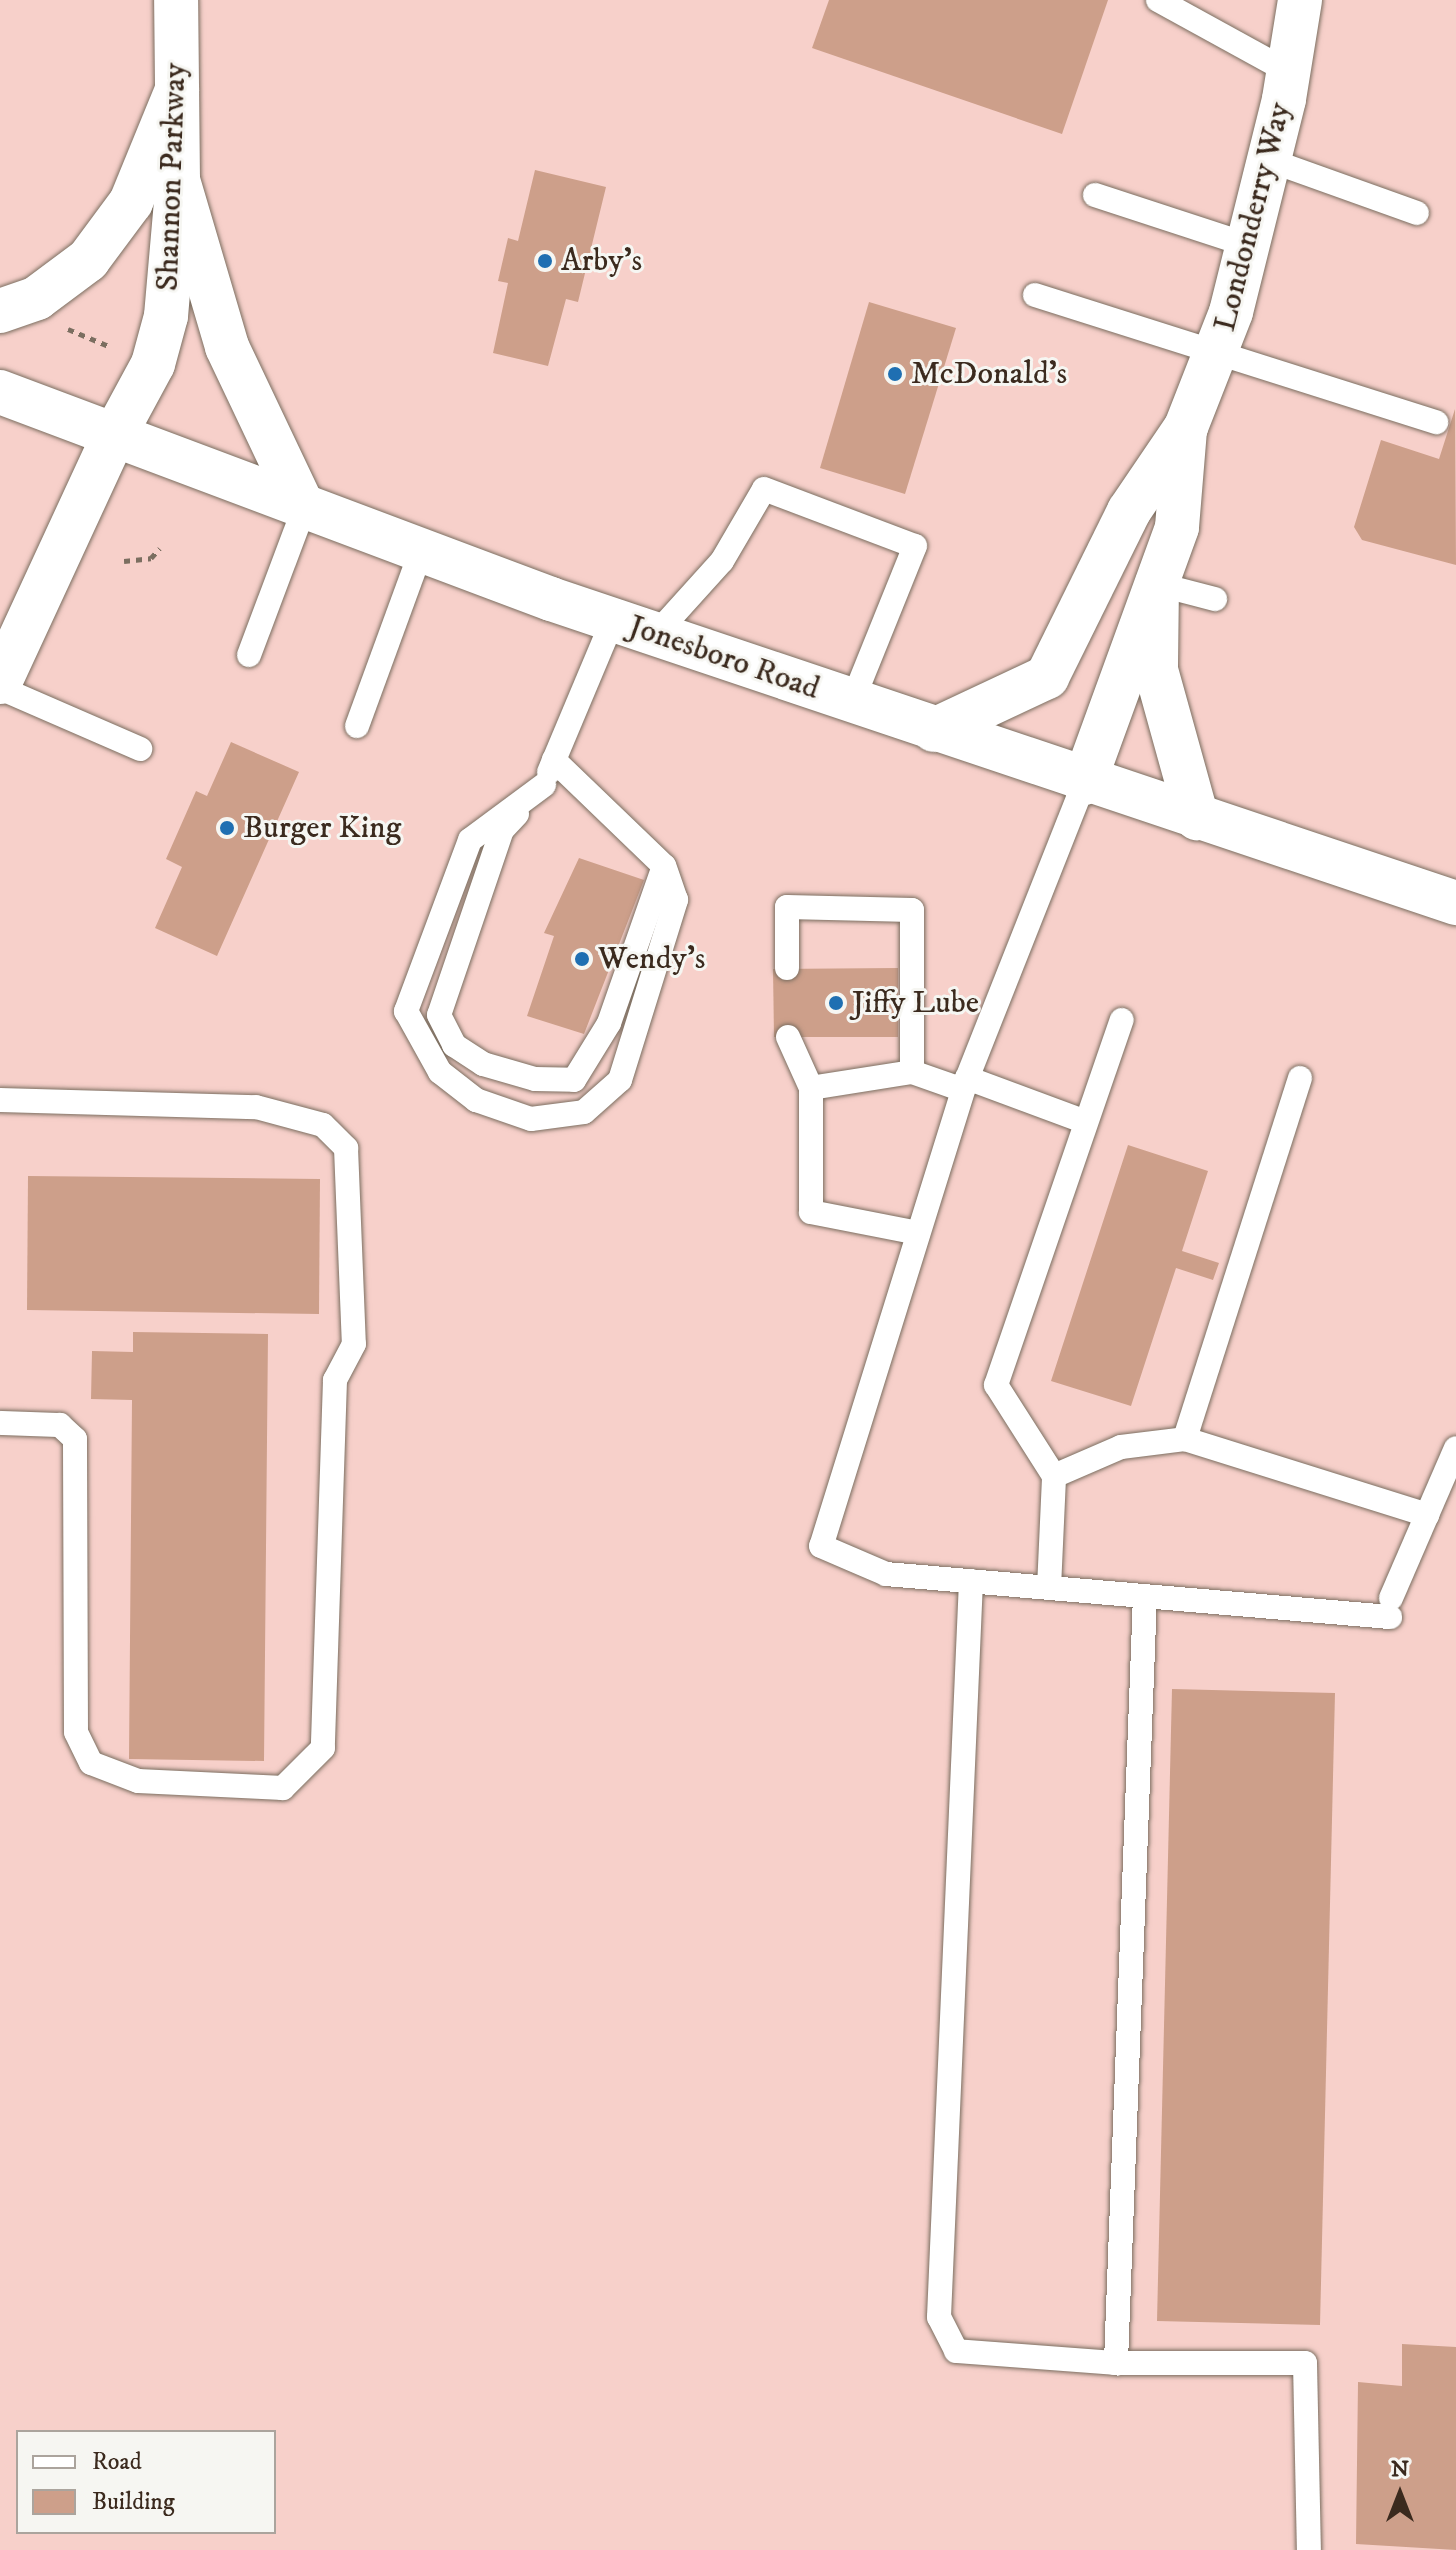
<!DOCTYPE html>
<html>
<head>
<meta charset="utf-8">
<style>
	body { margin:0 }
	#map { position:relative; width:1456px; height:2550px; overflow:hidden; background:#f2ecdb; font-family:"IM FELL DW Pica",serif }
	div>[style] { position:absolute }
	.built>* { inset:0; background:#f7d0ca }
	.building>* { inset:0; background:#cd9f8a }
	.path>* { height:5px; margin-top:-2.5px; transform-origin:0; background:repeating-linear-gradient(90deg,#7b6e60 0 6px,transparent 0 12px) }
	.roads { filter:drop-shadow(0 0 2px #7b6e60) drop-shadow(0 0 2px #7b6e60) }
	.lane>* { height:24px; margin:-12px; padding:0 12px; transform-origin:12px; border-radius:12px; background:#fff }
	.street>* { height:44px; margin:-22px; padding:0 22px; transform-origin:22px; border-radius:22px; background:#fff }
	.secondary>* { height:44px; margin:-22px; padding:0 22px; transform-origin:22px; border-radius:22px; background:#fff }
	.primary>* { height:44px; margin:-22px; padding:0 22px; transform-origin:22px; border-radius:22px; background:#fff }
	.dots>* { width:22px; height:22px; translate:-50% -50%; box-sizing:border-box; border:4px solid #f6f6f2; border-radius:50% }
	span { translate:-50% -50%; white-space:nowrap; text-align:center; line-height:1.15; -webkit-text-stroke:6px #f6f6f2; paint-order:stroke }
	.street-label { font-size:32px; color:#3b2a1e }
	.poi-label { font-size:32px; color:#3b2a1e }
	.left { translate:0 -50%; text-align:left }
	.legend { position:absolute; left:16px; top:2430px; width:260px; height:104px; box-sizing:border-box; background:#f6f6f2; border:2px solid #aba49d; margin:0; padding:10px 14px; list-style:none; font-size:24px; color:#3b2a1e }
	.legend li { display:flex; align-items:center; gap:16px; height:40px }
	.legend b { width:40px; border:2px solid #aba49d }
	.north { position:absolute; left:1360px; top:2454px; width:80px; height:80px; -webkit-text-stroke:6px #f6f6f2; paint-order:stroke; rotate:0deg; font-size:22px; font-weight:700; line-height:32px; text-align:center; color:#3b2a1e }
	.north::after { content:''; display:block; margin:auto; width:28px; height:36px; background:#3b2a1e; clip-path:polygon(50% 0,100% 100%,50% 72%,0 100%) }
</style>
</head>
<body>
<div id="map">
	<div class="built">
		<i style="clip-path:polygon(evenodd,0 0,1456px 0,1456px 2550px,0 2550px,0 0,18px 2432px,274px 2432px,274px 2532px,18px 2532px,18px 2432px)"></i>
	</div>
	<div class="building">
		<i style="clip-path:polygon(829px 0,1108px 0,1062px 134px,812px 48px)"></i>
		<i style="clip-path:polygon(535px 170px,606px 187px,578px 302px,566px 299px,548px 366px,493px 353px,508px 283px,498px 281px,508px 238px,518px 241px)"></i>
		<i style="clip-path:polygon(869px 302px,956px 328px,905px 494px,820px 468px)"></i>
		<i style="clip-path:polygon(1455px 409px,1456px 565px,1362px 540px,1354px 527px,1381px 440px,1439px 459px)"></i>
		<i style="clip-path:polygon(231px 742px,299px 772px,217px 956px,155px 928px,182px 867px,166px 859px,196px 791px,207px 796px)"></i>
		<i style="clip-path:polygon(579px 858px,644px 880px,584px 1034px,527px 1016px,554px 936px,544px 933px)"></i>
		<i style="clip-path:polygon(898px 968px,898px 1037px,774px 1037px,773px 969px)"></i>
		<i style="clip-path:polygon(1128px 1145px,1208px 1171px,1182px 1251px,1219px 1263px,1213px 1280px,1176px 1268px,1131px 1406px,1051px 1381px)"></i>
		<i style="clip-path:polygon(28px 1176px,320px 1179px,319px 1314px,27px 1310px)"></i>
		<i style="clip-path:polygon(133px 1332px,268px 1334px,264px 1761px,129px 1759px,132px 1400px,91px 1399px,92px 1351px,133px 1352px)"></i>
		<i style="clip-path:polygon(1172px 1689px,1335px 1693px,1320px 2325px,1157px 2321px)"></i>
		<i style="clip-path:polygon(1402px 2344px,1456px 2347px,1456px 2550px,1356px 2544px,1358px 2382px,1402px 2386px)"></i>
	</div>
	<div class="path">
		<i style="left:68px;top:329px;width:47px;rotate:22.7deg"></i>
		<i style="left:124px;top:561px;width:27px;rotate:-6deg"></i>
		<i style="left:151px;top:558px;width:13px;rotate:-48deg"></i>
	</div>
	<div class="roads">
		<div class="lane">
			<i style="left:1158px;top:0;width:149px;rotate:28.8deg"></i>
			<i style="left:1269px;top:160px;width:157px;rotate:19.7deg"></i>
			<i style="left:1095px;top:195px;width:161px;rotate:18.1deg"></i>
			<i style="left:1035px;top:295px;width:421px;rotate:17.6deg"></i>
			<i style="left:1157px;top:584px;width:60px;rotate:14.5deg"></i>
			<i style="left:656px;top:634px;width:98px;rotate:-47.9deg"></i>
			<i style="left:722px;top:561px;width:83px;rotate:-59.7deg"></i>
			<i style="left:764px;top:489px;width:161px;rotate:20.7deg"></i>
			<i style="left:915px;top:546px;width:168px;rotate:112deg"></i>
			<i style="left:249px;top:655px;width:156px;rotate:-69.4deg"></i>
			<i style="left:0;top:688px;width:153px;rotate:23.5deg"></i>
			<i style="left:357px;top:726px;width:186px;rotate:-69.9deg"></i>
			<i style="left:549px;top:772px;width:165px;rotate:-67.2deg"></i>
			<i style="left:1084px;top:783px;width:317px;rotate:111.6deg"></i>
			<i style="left:967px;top:1078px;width:490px;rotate:107.3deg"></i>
			<i style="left:821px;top:1546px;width:71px;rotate:23.3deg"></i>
			<i style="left:886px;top:1574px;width:506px;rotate:4.88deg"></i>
			<i style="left:544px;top:785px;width:92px;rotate:143.4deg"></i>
			<i style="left:470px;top:840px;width:183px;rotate:110.5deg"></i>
			<i style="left:406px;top:1011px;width:70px;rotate:60.9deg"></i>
			<i style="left:440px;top:1072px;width:46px;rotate:37.9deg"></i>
			<i style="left:476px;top:1100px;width:58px;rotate:19.1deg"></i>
			<i style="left:531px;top:1119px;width:53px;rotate:-7.5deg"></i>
			<i style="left:584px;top:1112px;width:48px;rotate:-41.6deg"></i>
			<i style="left:620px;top:1080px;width:189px;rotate:-72.7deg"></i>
			<i style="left:676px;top:900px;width:36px;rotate:-109deg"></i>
			<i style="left:664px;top:866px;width:153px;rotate:-136.1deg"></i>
			<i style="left:517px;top:814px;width:22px;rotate:133deg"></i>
			<i style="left:502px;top:830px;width:195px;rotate:108.8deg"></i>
			<i style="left:439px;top:1015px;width:34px;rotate:63deg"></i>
			<i style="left:454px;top:1045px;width:35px;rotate:33deg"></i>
			<i style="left:483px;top:1064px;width:54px;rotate:16.1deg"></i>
			<i style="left:535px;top:1079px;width:39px;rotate:1deg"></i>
			<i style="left:574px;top:1080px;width:67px;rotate:-58.4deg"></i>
			<i style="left:609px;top:1023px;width:166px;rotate:-70.7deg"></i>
			<i style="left:787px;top:968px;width:61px;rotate:-90deg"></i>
			<i style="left:787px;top:907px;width:125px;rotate:1.4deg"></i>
			<i style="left:912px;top:910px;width:162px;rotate:90deg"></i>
			<i style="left:912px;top:1072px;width:54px;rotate:19.4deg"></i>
			<i style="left:788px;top:1037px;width:56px;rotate:65.7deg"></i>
			<i style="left:912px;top:1072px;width:102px;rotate:171deg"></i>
			<i style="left:811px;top:1088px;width:124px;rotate:90deg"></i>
			<i style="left:811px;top:1212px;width:109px;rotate:11.1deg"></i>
			<i style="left:967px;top:1078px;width:124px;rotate:20.3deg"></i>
			<i style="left:1300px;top:1078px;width:379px;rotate:107.7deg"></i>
			<i style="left:1185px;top:1439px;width:254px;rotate:17.4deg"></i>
			<i style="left:0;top:1100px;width:256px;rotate:1.6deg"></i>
			<i style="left:256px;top:1107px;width:69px;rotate:15deg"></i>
			<i style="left:323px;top:1125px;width:33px;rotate:45deg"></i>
			<i style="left:346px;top:1148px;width:196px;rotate:87.7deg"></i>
			<i style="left:354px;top:1344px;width:41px;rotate:117.8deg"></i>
			<i style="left:335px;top:1380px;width:368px;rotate:91.9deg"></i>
			<i style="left:323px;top:1748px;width:57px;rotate:135deg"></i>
			<i style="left:283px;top:1788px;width:145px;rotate:-177.2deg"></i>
			<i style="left:138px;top:1781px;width:50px;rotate:-159deg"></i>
			<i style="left:91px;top:1763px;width:34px;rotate:-116deg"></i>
			<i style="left:76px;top:1732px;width:293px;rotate:-90.2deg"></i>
			<i style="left:75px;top:1439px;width:21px;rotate:-137deg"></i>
			<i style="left:60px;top:1425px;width:60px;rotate:-178.1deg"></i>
			<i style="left:1054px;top:1476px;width:73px;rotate:-23.4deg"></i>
			<i style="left:1121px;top:1447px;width:64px;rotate:-7.1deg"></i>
			<i style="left:971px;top:1581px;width:737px;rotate:92.49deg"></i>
			<i style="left:939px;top:2317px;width:38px;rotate:63deg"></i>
			<i style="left:956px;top:2351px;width:160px;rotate:4.3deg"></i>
			<i style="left:1049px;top:1588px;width:112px;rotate:-87.4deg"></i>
			<i style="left:1054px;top:1476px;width:108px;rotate:-122.5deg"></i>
			<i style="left:996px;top:1385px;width:386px;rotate:-71deg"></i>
			<i style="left:1145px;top:1596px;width:768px;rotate:92.17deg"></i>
			<i style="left:1116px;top:2363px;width:189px"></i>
			<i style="left:1305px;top:2363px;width:187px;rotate:88.8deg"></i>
			<i style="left:1391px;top:1598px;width:163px;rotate:-66.6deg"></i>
		</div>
		<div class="street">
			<i style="left:0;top:682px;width:269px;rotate:-65.2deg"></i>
			<i style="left:934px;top:730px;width:125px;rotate:-25.1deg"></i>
			<i style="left:1047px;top:677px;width:185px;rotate:-63.7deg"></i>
			<i style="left:1129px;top:511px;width:102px;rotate:-55.8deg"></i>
			<i style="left:1186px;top:427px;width:123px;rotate:-68.6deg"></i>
			<i style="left:1231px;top:312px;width:219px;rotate:-76deg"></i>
			<i style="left:1284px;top:99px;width:100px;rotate:-80.8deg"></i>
			<i style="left:1084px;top:783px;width:272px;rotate:-70deg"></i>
			<i style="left:1177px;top:527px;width:97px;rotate:-85.3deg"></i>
		</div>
		<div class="secondary">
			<i style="left:113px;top:438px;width:84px;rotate:-61.6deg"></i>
			<i style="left:153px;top:364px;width:50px;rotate:-74.8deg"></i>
			<i style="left:166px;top:316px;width:137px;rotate:-85deg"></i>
			<i style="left:178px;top:180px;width:180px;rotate:-90.6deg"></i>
		</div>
		<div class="primary">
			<i style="left:178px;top:180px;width:174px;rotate:73.6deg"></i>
			<i style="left:227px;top:347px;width:179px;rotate:64.6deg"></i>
			<i style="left:0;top:311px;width:39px;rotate:-19deg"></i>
			<i style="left:37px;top:298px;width:64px;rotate:-36.7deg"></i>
			<i style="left:88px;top:260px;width:72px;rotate:-53.4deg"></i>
			<i style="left:131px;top:202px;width:121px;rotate:-67.7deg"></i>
			<i style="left:0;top:392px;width:589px;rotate:20.59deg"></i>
			<i style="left:551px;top:599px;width:955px;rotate:18.57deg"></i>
			<i style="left:1157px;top:584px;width:86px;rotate:90.7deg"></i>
			<i style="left:1156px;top:670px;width:154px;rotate:74.5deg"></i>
		</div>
	</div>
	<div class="dots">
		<i style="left:545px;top:261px;background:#1f6fb2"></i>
		<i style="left:895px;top:374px;background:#1f6fb2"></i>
		<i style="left:227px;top:828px;background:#1f6fb2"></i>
		<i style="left:582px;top:959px;background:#1f6fb2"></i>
		<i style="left:836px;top:1003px;background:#1f6fb2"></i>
	</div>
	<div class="street-label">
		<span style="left:172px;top:177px;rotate:-88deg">Shannon Parkway</span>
		<span style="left:1253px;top:217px;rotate:-76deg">Londonderry Way</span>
		<span style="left:724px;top:658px;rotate:19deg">Jonesboro Road</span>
	</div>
	<div class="poi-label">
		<span class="left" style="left:561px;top:261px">Arby's</span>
		<span class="left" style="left:911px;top:374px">McDonald's</span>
		<span class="left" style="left:243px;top:828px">Burger King</span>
		<span class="left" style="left:598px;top:959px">Wendy's</span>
		<span class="left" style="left:852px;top:1003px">Jiffy Lube</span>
	</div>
	<ul class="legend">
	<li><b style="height:10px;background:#fff"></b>Road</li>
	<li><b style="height:22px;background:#cd9f8a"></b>Building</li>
	</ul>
	<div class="north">N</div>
</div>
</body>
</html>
